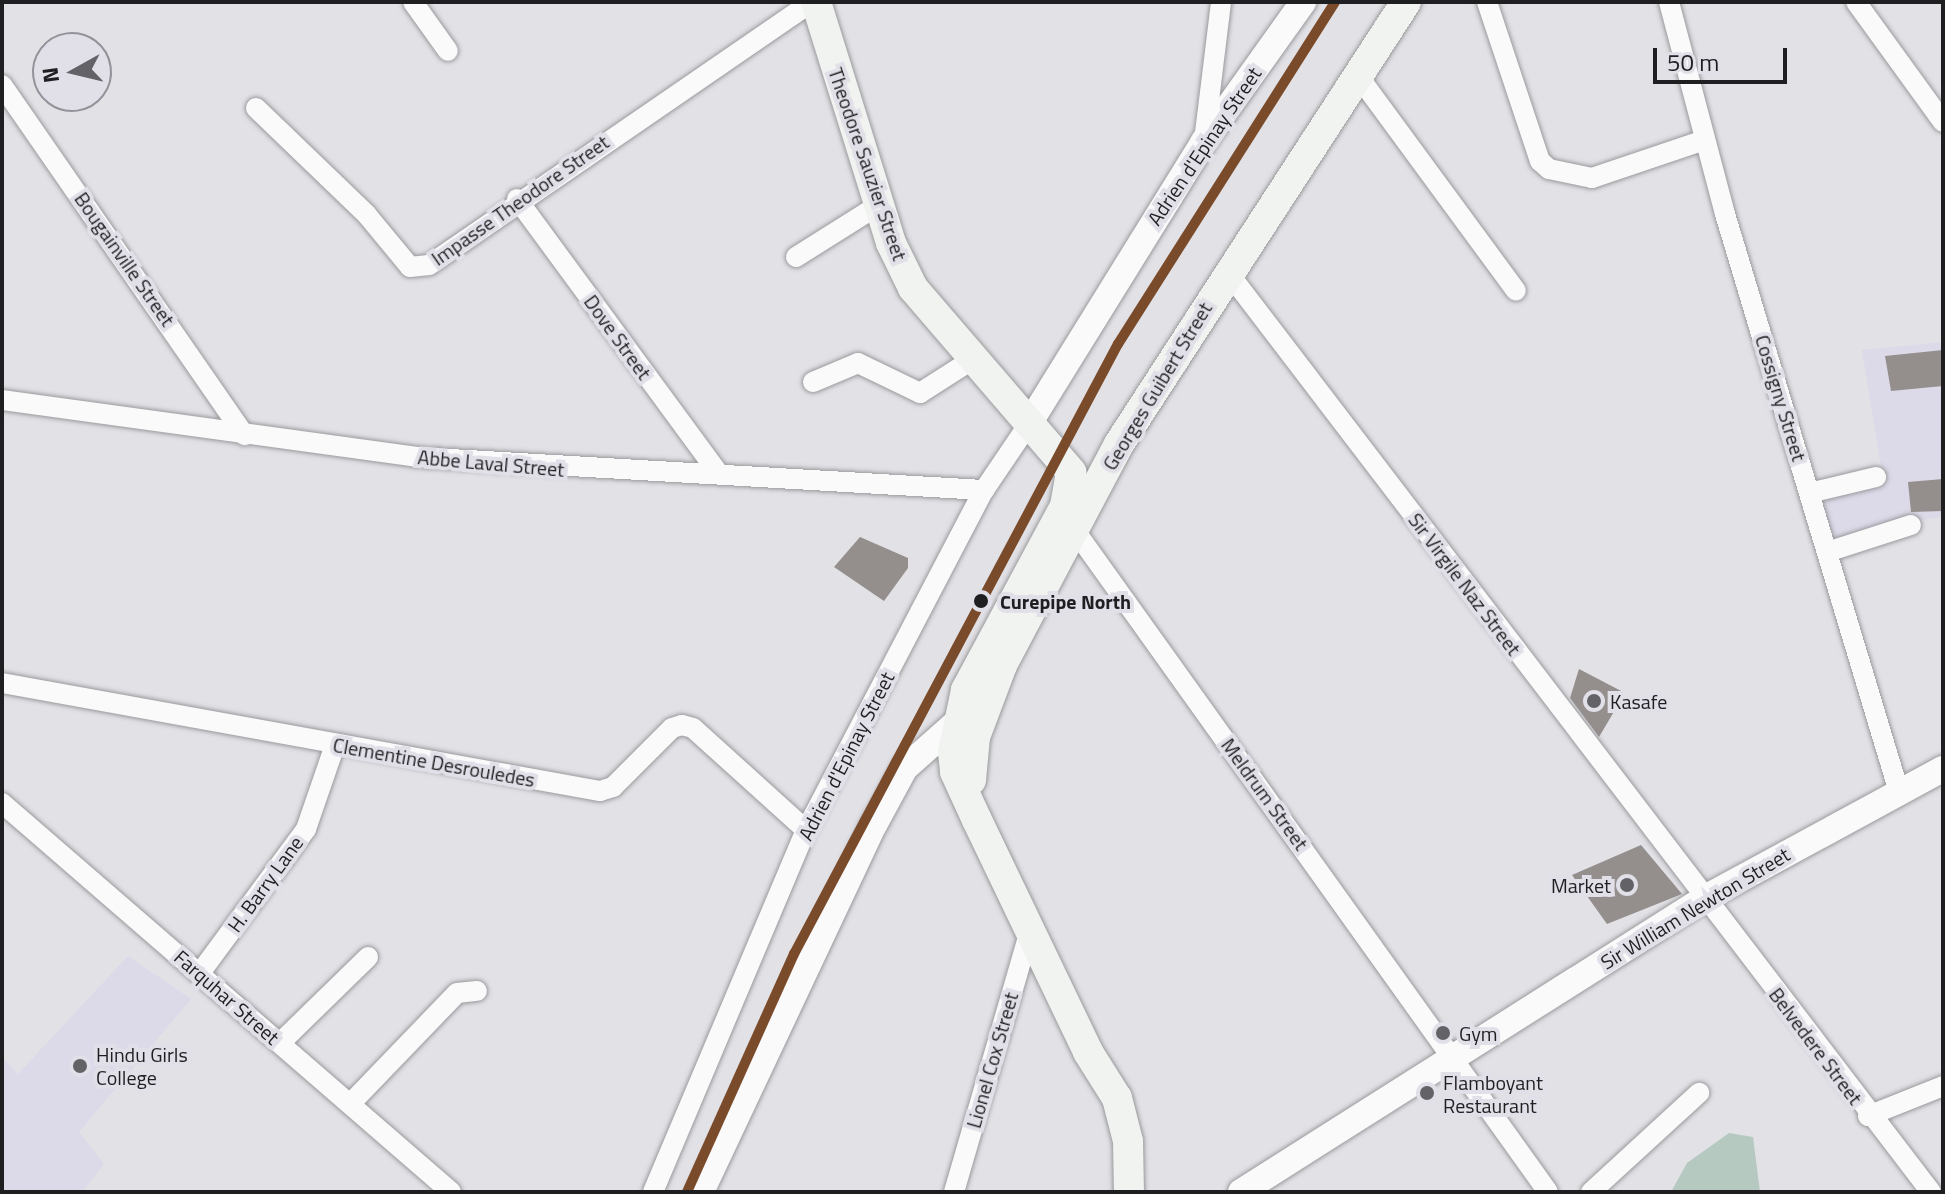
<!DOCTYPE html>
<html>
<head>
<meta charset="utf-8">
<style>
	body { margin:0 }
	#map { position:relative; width:1945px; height:1194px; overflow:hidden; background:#e2e1e6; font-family:"Titillium Web",sans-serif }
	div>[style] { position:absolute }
	.education>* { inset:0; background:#dcd9e8 }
	.forest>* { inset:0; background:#b5c9c1 }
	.building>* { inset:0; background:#948e8d }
	.roads { filter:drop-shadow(0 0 2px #9a9a9d) drop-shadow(0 0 2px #9a9a9d) }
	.minor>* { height:20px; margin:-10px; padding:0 10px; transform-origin:10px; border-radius:10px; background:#fbfafb }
	.tertiary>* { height:26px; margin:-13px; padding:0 13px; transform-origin:13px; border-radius:13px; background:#fbfafb }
	.secondary>* { height:30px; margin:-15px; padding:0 15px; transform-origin:15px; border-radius:15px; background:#f0f3f0 }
	.rail-1>* { height:10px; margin:-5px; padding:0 5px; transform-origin:5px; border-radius:5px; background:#7a4b2a }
	.dots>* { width:22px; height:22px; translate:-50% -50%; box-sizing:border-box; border:4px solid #e1dfe8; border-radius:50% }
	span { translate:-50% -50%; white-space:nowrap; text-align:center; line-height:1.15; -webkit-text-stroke:8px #e1dfe8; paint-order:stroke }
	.street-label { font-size:20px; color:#1f1e21 }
	.stop-label { font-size:20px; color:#1f1e21; font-weight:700 }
	.left { translate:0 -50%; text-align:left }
	.poi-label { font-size:20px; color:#1f1e21 }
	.right { translate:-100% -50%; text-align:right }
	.frame { position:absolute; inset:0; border:4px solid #1f1e21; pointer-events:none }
	.north { position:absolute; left:32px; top:32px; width:80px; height:80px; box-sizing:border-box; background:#e1dfe8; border:2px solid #939298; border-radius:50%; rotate:262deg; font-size:22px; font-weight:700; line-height:32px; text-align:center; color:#1f1e21 }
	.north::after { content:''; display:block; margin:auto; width:28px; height:36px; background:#636266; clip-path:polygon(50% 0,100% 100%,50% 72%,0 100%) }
	.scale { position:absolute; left:1653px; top:48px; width:134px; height:36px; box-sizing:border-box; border:4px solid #1f1e21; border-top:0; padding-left:10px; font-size:24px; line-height:28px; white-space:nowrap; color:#1f1e21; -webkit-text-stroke:6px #e1dfe8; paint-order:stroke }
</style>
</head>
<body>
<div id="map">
	<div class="education">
		<i style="clip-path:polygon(1943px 342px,1943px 517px,1906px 522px,1831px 545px,1815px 496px,1883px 479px,1862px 350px)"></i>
		<i style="clip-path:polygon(128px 956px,191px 999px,79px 1132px,104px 1164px,82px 1192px,2px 1192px,2px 1057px,18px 1074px)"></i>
	</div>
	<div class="forest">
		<i style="clip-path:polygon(1729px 1133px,1753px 1137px,1760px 1192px,1671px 1192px,1687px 1163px)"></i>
	</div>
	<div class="building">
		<i style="clip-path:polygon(1943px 350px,1943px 386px,1891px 391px,1885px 356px)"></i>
		<i style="clip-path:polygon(1943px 479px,1943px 511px,1911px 512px,1908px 482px)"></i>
		<i style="clip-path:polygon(860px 537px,908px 558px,908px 568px,884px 601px,834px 567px)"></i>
		<i style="clip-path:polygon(1579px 669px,1625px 693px,1599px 737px,1570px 698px)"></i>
		<i style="clip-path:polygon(1641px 845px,1682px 894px,1607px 924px,1572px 875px)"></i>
	</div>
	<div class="roads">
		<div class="minor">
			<i style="left:413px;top:2px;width:60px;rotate:54.5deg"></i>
			<i style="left:1487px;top:2px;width:168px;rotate:71.6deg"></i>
			<i style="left:1540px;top:161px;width:12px;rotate:42deg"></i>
			<i style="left:1549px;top:169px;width:44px;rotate:11.8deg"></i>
			<i style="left:1592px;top:178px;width:118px;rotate:-18.7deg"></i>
			<i style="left:1669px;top:2px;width:219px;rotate:75.2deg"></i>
			<i style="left:1725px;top:214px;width:604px;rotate:73.25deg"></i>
			<i style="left:1856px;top:2px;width:148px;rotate:54.1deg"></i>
			<i style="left:1356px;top:73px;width:270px;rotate:53.7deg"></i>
			<i style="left:2px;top:85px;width:426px;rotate:55.3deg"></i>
			<i style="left:256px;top:108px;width:154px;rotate:43.9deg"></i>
			<i style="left:367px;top:215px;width:67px;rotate:50.4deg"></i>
			<i style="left:410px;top:267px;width:19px;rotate:-6deg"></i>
			<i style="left:429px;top:265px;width:465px;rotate:-34.5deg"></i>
			<i style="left:1204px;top:141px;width:140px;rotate:-83deg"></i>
			<i style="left:517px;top:199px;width:341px;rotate:53.7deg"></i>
			<i style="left:796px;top:257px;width:99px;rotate:-32.2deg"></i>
			<i style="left:1227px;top:271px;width:1159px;rotate:52.61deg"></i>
			<i style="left:813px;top:382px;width:49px;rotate:-22.9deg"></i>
			<i style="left:858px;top:363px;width:69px;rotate:25.8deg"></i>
			<i style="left:920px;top:393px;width:59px;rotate:-32.6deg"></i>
			<i style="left:2px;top:400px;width:418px;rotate:7.8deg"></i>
			<i style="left:416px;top:457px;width:569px;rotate:3.33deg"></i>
			<i style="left:1809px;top:493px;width:69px;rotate:-13.4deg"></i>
			<i style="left:1076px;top:532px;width:811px;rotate:54.43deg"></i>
			<i style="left:1827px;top:552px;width:88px;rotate:-17.8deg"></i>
			<i style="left:2px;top:683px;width:608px;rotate:10.24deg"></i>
			<i style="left:600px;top:791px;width:14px;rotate:-17deg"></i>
			<i style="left:613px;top:787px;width:83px;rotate:-45deg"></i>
			<i style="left:672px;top:728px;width:10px;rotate:-17deg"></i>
			<i style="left:682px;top:725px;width:11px;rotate:15deg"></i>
			<i style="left:693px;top:728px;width:152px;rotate:42.1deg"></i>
			<i style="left:2px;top:803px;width:594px;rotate:40.9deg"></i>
			<i style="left:200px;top:973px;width:179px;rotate:-53.6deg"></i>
			<i style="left:306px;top:829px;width:89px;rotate:-71deg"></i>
			<i style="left:280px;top:1043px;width:123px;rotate:-44.3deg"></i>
			<i style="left:352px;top:1102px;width:151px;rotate:-46.1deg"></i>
			<i style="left:457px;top:993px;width:20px;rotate:-6deg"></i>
			<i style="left:1868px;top:1116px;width:81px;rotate:-21.8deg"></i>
			<i style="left:653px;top:1192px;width:393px;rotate:-67.1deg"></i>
			<i style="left:806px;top:830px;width:384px;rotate:-62.4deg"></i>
			<i style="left:984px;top:490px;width:82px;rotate:-55.9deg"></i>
			<i style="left:954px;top:1192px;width:276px;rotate:-73.8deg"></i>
			<i style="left:1591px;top:1192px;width:147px;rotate:-42.5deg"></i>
		</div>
		<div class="tertiary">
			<i style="left:1030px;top:422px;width:331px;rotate:-58.2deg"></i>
			<i style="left:1204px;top:141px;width:171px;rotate:-54.5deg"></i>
			<i style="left:701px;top:1192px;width:406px;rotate:-64.8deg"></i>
			<i style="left:874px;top:825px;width:65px;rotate:-61.5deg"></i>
			<i style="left:905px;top:768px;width:83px;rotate:-41.6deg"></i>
			<i style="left:1241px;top:1192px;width:549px;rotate:-32.36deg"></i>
			<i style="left:1705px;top:898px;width:271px;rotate:-28.5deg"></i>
		</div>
		<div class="secondary">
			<i style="left:816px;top:2px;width:252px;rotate:72.7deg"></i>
			<i style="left:891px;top:243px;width:50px;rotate:63.9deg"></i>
			<i style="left:913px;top:288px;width:243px;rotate:49.3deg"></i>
			<i style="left:1071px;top:472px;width:35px;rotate:100deg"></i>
			<i style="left:1065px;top:506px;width:209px;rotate:118.3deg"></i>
			<i style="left:966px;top:690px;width:63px;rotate:101.8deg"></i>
			<i style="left:953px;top:752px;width:20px;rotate:84deg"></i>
			<i style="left:955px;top:772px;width:53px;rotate:65.4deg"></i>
			<i style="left:977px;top:820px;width:257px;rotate:64.4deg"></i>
			<i style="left:1088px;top:1052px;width:54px;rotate:57.8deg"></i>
			<i style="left:1117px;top:1098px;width:44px;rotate:75.7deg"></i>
			<i style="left:1128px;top:1141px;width:51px;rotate:88.9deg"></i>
			<i style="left:971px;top:780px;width:43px;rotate:-84.7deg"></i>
			<i style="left:975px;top:737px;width:77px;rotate:-69.4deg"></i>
			<i style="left:1002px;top:665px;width:250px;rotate:-62.1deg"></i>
			<i style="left:1119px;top:444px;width:527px;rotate:-57deg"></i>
		</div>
	</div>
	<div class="rail-1">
		<i style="left:687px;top:1192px;width:261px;rotate:-65.8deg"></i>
		<i style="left:794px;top:954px;width:691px;rotate:-62.03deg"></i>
		<i style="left:1118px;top:344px;width:405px;rotate:-57.6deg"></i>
	</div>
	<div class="dots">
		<i style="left:981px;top:601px;background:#1f1e21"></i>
		<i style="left:1594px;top:701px;background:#636266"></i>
		<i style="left:1627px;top:885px;background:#636266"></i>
		<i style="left:1443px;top:1033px;background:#636266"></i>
		<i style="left:80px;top:1066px;background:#636266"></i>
		<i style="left:1427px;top:1093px;background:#636266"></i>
	</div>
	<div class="street-label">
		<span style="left:1204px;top:146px;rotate:-56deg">Adrien d'Epinay Street</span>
		<span style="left:868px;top:164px;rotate:71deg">Theodore Sauzier Street</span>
		<span style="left:520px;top:200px;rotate:-35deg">Impasse Theodore Street</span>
		<span style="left:125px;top:259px;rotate:55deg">Bougainville Street</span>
		<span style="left:618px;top:337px;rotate:54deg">Dove Street</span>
		<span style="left:1157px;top:386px;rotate:-59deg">Georges Guibert Street</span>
		<span style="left:1781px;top:398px;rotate:73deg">Cossigny Street</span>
		<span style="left:491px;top:463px;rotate:5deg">Abbe Laval Street</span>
		<span style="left:1465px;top:584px;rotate:53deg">Sir Virgile Naz Street</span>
		<span style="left:846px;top:756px;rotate:-63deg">Adrien d'Epinay Street</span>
		<span style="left:434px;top:762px;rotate:10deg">Clementine Desrouledes</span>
		<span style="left:1265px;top:794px;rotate:54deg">Meldrum Street</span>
		<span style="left:265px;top:884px;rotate:-54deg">H. Barry Lane</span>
		<span style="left:1695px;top:908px;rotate:-31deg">Sir William Newton Street</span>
		<span style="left:227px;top:997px;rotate:41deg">Farquhar Street</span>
		<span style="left:1816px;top:1046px;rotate:53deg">Belvedere Street</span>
		<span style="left:992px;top:1060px;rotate:-74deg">Lionel Cox Street</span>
	</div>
	<div class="stop-label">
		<span class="left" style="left:1000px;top:601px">Curepipe North</span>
	</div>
	<div class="poi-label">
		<span class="left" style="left:1610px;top:701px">Kasafe</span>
		<span class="right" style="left:1611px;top:885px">Market</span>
		<span class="left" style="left:1459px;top:1033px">Gym</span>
		<span class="left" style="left:96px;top:1066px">Hindu Girls<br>College</span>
		<span class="left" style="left:1443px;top:1094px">Flamboyant<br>Restaurant</span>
	</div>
	<div class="frame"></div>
	<div class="north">N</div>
	<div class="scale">50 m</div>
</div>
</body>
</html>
